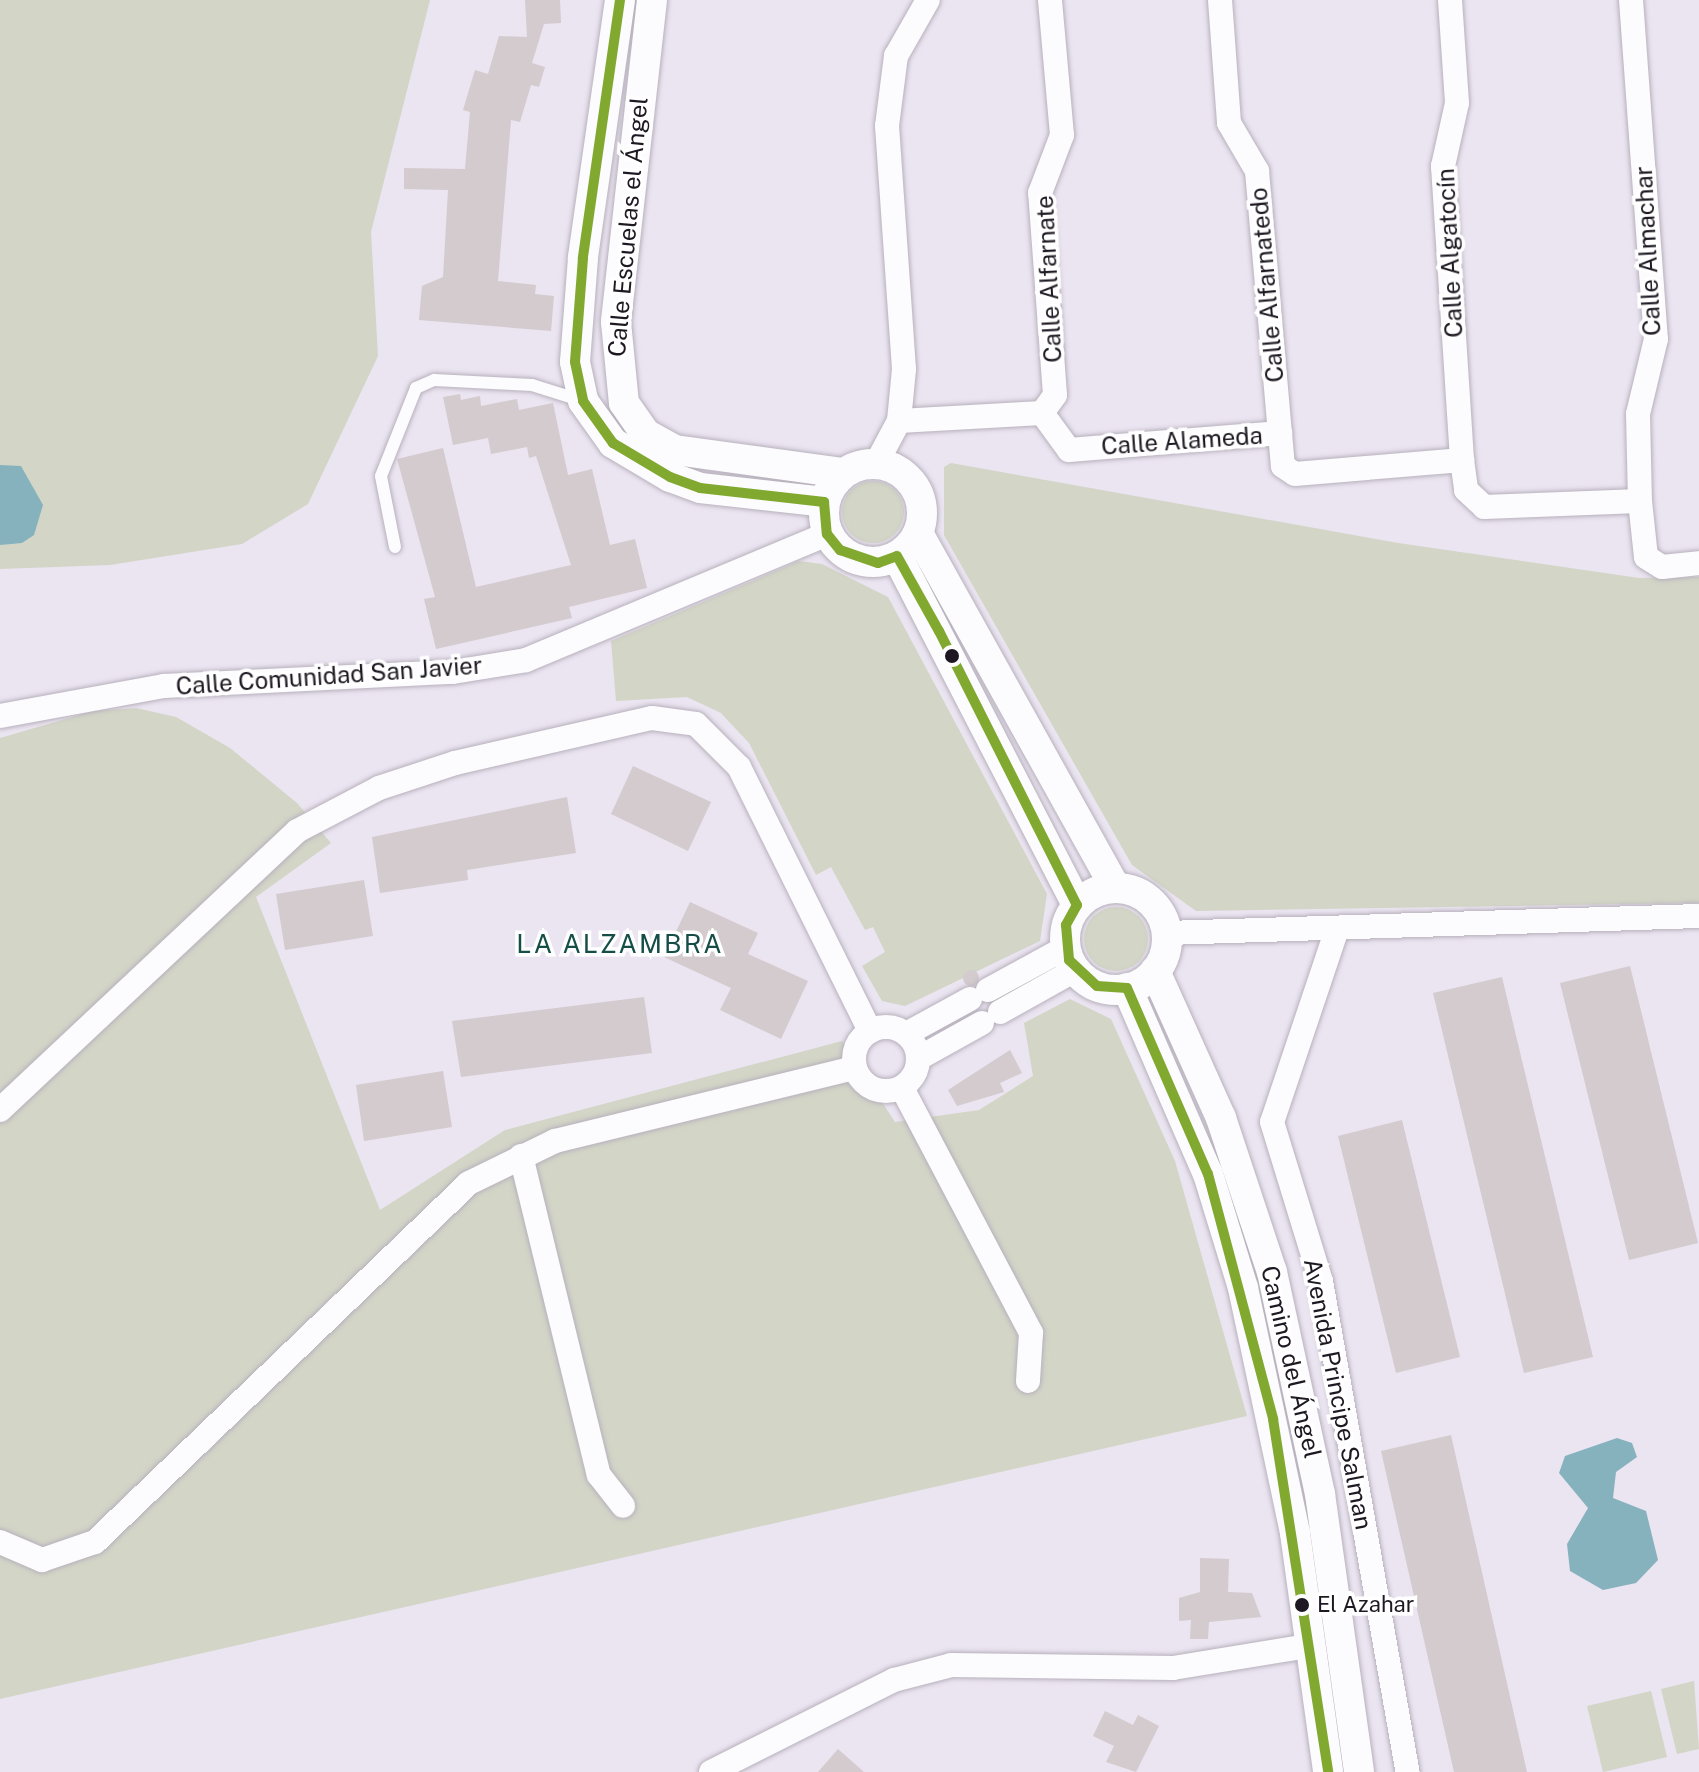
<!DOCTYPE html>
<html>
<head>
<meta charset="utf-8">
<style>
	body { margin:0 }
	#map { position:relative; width:1699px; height:1772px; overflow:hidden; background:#ebe4f1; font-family:"Public Sans",sans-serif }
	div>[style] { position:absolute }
	.green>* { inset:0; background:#d3d5c7 }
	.round { border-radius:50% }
	.water>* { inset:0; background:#86b2be }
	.building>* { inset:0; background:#d3cbcd }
	.roads { filter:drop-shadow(0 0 2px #b7b1bc) drop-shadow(0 0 2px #b7b1bc) }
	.service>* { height:12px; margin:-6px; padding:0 6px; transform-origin:6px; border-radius:6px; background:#fcfbfd }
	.minor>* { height:24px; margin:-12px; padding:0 12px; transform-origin:12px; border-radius:12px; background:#fcfbfd }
	.minor>.ring { margin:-12px; padding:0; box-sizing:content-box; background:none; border:24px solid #fcfbfd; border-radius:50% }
	.tertiary>* { height:30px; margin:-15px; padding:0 15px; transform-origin:15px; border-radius:15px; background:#fcfbfd }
	.tertiary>.ring { margin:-15px; padding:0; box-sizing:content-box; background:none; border:30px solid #fcfbfd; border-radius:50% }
	.bus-1>* { height:10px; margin:-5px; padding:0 5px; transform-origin:5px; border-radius:5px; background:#81a92f }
	.dots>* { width:22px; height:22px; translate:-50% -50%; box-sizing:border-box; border:4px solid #fff; border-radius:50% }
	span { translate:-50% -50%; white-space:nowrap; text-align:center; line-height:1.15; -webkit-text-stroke:7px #fff; paint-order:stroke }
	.bus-label { font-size:22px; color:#1d1821 }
	.left { translate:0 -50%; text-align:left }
	.street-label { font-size:24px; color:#1d1821 }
	.neighbourhood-label { font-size:26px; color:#144e46; letter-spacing:2px }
</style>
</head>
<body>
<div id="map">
	<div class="green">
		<i style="clip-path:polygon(0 0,430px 0,371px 232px,378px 356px,308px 504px,242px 544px,110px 565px,0 569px)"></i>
		<i style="clip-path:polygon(951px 463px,1398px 543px,1639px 578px,1699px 577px,1699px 903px,1196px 911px,1132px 865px,944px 535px,944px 467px)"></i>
		<i class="round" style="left:842px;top:481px;width:62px;height:62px"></i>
		<i style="clip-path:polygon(799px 561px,822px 564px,888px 597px,1047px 894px,1040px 941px,905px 1006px,882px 1001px,862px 966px,885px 952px,873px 927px,865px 930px,831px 867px,816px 875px,749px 743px,721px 713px,687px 697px,616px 701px,611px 641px)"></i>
		<i style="clip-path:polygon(136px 708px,176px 717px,230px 748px,297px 803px,331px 843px,256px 897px,380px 1210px,505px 1130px,842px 1041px,895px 1122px,979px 1110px,1033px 1076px,1024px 1023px,1070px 999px,1111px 1019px,1175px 1161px,1247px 1416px,0 1699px,0 738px,93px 711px)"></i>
		<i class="round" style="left:1084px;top:907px;width:64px;height:64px"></i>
		<i style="clip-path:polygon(1694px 1681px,1699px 1749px,1677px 1754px,1661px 1689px)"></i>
		<i style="clip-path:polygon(1651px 1691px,1667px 1757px,1603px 1772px,1587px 1706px)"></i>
	</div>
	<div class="water">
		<i style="clip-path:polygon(0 465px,21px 466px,43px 505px,34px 535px,22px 543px,0 545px)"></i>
		<i style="clip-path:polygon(1617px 1438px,1632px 1443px,1637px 1457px,1616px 1472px,1613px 1498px,1646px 1511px,1658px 1560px,1636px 1583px,1603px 1590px,1570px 1571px,1567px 1544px,1588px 1508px,1559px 1473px,1565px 1456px)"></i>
	</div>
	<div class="building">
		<i style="clip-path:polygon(525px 0,560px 0,561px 23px,544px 24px,532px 63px,545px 67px,539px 87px,531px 85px,520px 122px,511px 120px,498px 281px,536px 285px,535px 294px,554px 296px,551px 331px,419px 320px,422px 286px,443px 277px,448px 190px,404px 189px,404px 168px,465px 169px,470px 112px,463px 110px,475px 70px,488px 74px,499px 36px,527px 37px)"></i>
		<i style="clip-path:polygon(460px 394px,461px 400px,480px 396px,481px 406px,517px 399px,519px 410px,553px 403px,568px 475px,592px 469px,610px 545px,635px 539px,647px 588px,569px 607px,572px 618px,436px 649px,424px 599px,435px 597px,397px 459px,443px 448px,476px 587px,571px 565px,536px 456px,529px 458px,527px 447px,491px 454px,488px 438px,453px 445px,443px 397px)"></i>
		<i style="clip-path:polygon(633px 766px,711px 802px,688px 851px,611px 814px)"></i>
		<i style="clip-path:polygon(567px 797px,576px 853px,467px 870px,468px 880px,380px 893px,372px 837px)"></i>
		<i style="clip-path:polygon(364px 880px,373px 936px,285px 950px,276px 894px)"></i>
		<i style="clip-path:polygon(690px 902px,758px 933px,748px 954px,808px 981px,781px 1039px,720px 1010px,731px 988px,664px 957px)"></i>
		<i style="clip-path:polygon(1630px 966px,1698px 1243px,1629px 1260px,1560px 983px)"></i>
		<i class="round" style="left:963px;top:970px;width:16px;height:16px"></i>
		<i style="clip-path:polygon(1502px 977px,1593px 1357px,1524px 1373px,1433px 993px)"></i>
		<i style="clip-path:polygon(644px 997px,652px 1053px,461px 1077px,452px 1021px)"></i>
		<i style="clip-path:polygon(1010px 1050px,1022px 1073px,1000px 1083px,1004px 1092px,957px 1106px,948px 1090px)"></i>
		<i style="clip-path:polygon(443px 1071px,452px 1127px,364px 1141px,356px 1085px)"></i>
		<i style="clip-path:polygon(1402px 1120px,1460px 1357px,1396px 1373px,1338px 1136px)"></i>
		<i style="clip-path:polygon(1451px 1435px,1527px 1772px,1454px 1772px,1381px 1451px)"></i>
		<i style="clip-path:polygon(1200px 1558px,1229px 1559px,1228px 1592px,1252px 1593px,1261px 1617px,1209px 1622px,1208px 1639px,1190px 1639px,1191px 1620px,1179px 1621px,1179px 1598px,1200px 1592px)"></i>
		<i style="clip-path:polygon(1105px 1711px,1133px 1725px,1138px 1715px,1159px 1726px,1136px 1772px,1106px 1762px,1114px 1746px,1093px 1736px)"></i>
		<i style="clip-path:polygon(838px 1749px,864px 1772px,818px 1772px)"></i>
	</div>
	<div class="roads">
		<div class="service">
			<i style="left:395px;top:547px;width:72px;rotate:-101.2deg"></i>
			<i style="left:381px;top:476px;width:95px;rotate:-68.3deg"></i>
			<i style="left:416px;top:388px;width:20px;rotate:-24deg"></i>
			<i style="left:434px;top:380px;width:98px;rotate:2.9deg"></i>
			<i style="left:532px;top:385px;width:50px;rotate:17.4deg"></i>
		</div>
		<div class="minor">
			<i style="left:1220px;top:0;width:123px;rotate:85.8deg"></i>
			<i style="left:1229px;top:123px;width:56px;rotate:59.7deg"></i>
			<i style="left:1257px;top:171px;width:263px;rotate:85deg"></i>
			<i style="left:1450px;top:0;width:103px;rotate:86.1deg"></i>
			<i style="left:1457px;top:103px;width:65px;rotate:102.5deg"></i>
			<i style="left:1443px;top:166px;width:295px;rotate:86.3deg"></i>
			<i style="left:1631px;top:0;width:340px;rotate:85.8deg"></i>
			<i style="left:1656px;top:339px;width:77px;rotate:103.5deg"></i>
			<i style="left:1638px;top:414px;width:87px;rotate:88.7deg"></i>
			<i style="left:1042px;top:413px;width:22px;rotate:-54deg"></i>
			<i style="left:1055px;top:395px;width:203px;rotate:-94.2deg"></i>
			<i style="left:1040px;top:193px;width:62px;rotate:-69.2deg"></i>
			<i style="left:1062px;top:135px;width:136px;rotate:-95.1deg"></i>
			<i style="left:899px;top:421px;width:143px;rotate:-3.2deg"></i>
			<i style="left:1042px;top:413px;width:46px;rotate:53.9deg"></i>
			<i style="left:1069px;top:450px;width:212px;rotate:-4.6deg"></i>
			<i style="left:1280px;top:433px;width:33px;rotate:85deg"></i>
			<i style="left:1283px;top:466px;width:14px;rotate:34deg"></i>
			<i style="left:1295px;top:474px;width:168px;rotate:-4.8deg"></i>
			<i style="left:1462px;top:460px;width:30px;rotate:82deg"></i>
			<i style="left:1466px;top:490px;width:25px;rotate:43deg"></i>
			<i style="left:1484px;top:507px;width:156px;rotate:-2.2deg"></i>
			<i style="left:1640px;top:501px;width:56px;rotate:83.9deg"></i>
			<i style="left:1646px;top:557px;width:19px;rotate:32deg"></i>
			<i style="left:1662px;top:567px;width:37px;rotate:-6deg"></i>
			<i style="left:876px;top:464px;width:49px;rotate:-61.9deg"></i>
			<i style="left:899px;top:421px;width:52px;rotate:-84.5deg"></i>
			<i style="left:904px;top:369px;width:244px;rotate:-94deg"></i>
			<i style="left:887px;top:126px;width:71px;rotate:-82.7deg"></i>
			<i style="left:896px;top:56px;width:64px;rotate:-60.3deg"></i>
			<i style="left:0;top:716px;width:167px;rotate:-10.4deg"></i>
			<i style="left:164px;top:686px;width:289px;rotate:-2.8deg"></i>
			<i style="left:453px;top:672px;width:74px;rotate:-9.3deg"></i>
			<i style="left:526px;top:660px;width:326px;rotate:-22.7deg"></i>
			<i style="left:1336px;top:932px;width:200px;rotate:108.6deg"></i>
			<i style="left:1272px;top:1122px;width:166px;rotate:72.9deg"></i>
			<i style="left:1321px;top:1281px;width:499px;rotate:80deg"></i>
			<i style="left:1167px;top:933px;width:532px;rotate:-1.83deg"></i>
			<i style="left:988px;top:990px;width:88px;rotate:-28.6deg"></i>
			<i style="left:1000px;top:1012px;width:86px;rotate:-29.2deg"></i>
			<i class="ring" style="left:854px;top:1027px;width:40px;height:40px"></i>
			<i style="left:906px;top:1034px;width:73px;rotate:-28.7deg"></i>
			<i style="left:919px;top:1058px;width:72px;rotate:-29.1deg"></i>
			<i style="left:902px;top:1088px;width:277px;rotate:62.2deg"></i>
			<i style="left:1031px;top:1333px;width:48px;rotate:93.6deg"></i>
			<i style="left:0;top:1110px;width:407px;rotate:-43.2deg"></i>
			<i style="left:297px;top:831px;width:93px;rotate:-27.7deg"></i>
			<i style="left:379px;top:788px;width:80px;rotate:-18.2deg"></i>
			<i style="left:455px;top:763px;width:202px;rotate:-12.9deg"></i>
			<i style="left:652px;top:718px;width:44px;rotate:7.8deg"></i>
			<i style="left:696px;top:724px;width:61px;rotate:45deg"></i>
			<i style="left:739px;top:767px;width:295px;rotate:63.6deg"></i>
			<i style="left:521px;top:1156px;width:328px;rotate:76.3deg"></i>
			<i style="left:599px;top:1475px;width:39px;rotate:52deg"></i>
			<i style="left:0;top:1542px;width:46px;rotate:23.2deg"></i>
			<i style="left:42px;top:1560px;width:56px;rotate:-18.8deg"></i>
			<i style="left:95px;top:1542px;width:518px;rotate:-43.83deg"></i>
			<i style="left:469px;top:1183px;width:96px;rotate:-26deg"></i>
			<i style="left:555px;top:1141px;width:308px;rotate:-13.7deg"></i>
			<i style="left:711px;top:1772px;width:205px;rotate:-26.7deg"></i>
			<i style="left:894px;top:1680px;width:59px;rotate:-14.7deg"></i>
			<i style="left:951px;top:1665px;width:222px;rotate:0.8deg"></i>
			<i style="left:1173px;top:1668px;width:142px;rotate:-9.3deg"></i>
		</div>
		<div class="tertiary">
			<i style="left:620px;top:0;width:261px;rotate:98.2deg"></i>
			<i style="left:583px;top:258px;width:104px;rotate:94.4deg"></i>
			<i style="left:575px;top:362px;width:40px;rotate:78deg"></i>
			<i style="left:583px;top:401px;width:52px;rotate:54.5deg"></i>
			<i style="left:613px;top:443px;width:66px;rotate:30.8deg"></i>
			<i style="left:670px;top:477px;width:32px;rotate:20deg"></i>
			<i style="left:700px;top:488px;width:125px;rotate:6.4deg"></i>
			<i style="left:652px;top:0;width:324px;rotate:96.4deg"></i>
			<i style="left:616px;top:322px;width:81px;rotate:84.4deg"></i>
			<i style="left:624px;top:403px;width:38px;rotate:55deg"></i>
			<i style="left:646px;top:434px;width:33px;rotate:29deg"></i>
			<i style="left:675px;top:450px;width:170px;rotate:7.8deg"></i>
			<i class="ring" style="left:824px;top:464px;width:68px;height:68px"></i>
			<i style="left:918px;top:533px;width:405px;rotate:60.9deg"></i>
			<i style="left:897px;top:556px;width:393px;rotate:62.7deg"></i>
			<i class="ring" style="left:1065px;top:888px;width:72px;height:72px"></i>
			<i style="left:1155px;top:971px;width:161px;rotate:65.8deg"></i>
			<i style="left:1221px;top:1118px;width:162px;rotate:71.7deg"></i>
			<i style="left:1272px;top:1272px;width:227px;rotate:77.8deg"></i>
			<i style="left:1320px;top:1494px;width:281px;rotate:82deg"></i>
			<i style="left:1127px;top:988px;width:203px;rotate:66.5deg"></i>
			<i style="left:1208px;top:1174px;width:119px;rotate:72.9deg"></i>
			<i style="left:1243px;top:1288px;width:250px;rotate:78deg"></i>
			<i style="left:1295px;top:1533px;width:241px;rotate:82.1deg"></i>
		</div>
	</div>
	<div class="bus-1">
		<i style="left:620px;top:0;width:261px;rotate:98.2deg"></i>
		<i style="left:583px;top:258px;width:104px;rotate:94.4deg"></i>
		<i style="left:575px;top:362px;width:40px;rotate:78deg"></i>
		<i style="left:583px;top:401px;width:52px;rotate:54.5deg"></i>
		<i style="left:613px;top:443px;width:66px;rotate:30.8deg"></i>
		<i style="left:670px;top:477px;width:32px;rotate:20deg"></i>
		<i style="left:700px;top:488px;width:125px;rotate:6.4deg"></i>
		<i style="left:824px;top:502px;width:32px;rotate:85deg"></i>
		<i style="left:827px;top:534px;width:21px;rotate:51deg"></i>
		<i style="left:840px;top:550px;width:40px;rotate:18.9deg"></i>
		<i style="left:878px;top:563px;width:20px;rotate:-20deg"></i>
		<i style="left:897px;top:556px;width:86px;rotate:60.8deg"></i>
		<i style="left:939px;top:631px;width:307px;rotate:63.3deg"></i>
		<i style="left:1077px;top:905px;width:23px;rotate:119deg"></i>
		<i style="left:1066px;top:925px;width:35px;rotate:85deg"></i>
		<i style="left:1069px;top:960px;width:38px;rotate:43deg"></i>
		<i style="left:1097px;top:986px;width:30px;rotate:4deg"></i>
		<i style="left:1127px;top:988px;width:203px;rotate:66.5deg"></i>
		<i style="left:1208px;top:1174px;width:253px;rotate:75.1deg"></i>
		<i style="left:1273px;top:1419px;width:357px;rotate:81.1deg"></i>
	</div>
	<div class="dots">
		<i style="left:952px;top:656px;background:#1d1821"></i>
		<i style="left:1302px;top:1605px;background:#1d1821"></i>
	</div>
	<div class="bus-label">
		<span class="left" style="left:1317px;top:1605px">El Azahar</span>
	</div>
	<div class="street-label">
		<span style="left:628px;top:227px;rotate:-85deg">Calle Escuelas el Ángel</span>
		<span style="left:1648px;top:251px;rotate:-93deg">Calle Almachar</span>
		<span style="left:1450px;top:253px;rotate:-93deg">Calle Algatocín</span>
		<span style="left:1049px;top:279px;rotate:-93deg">Calle Alfarnate</span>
		<span style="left:1267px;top:285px;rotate:-95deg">Calle Alfarnatedo</span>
		<span style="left:1182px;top:441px;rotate:-4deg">Calle Alameda</span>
		<span style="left:329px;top:676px;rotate:-4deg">Calle Comunidad San Javier</span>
		<span style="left:1291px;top:1362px;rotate:77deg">Camino del Ángel</span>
		<span style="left:1338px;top:1394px;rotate:79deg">Avenida Principe Salman</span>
	</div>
	<div class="neighbourhood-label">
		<span style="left:620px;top:944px">LA ALZAMBRA</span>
	</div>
</div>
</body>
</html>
